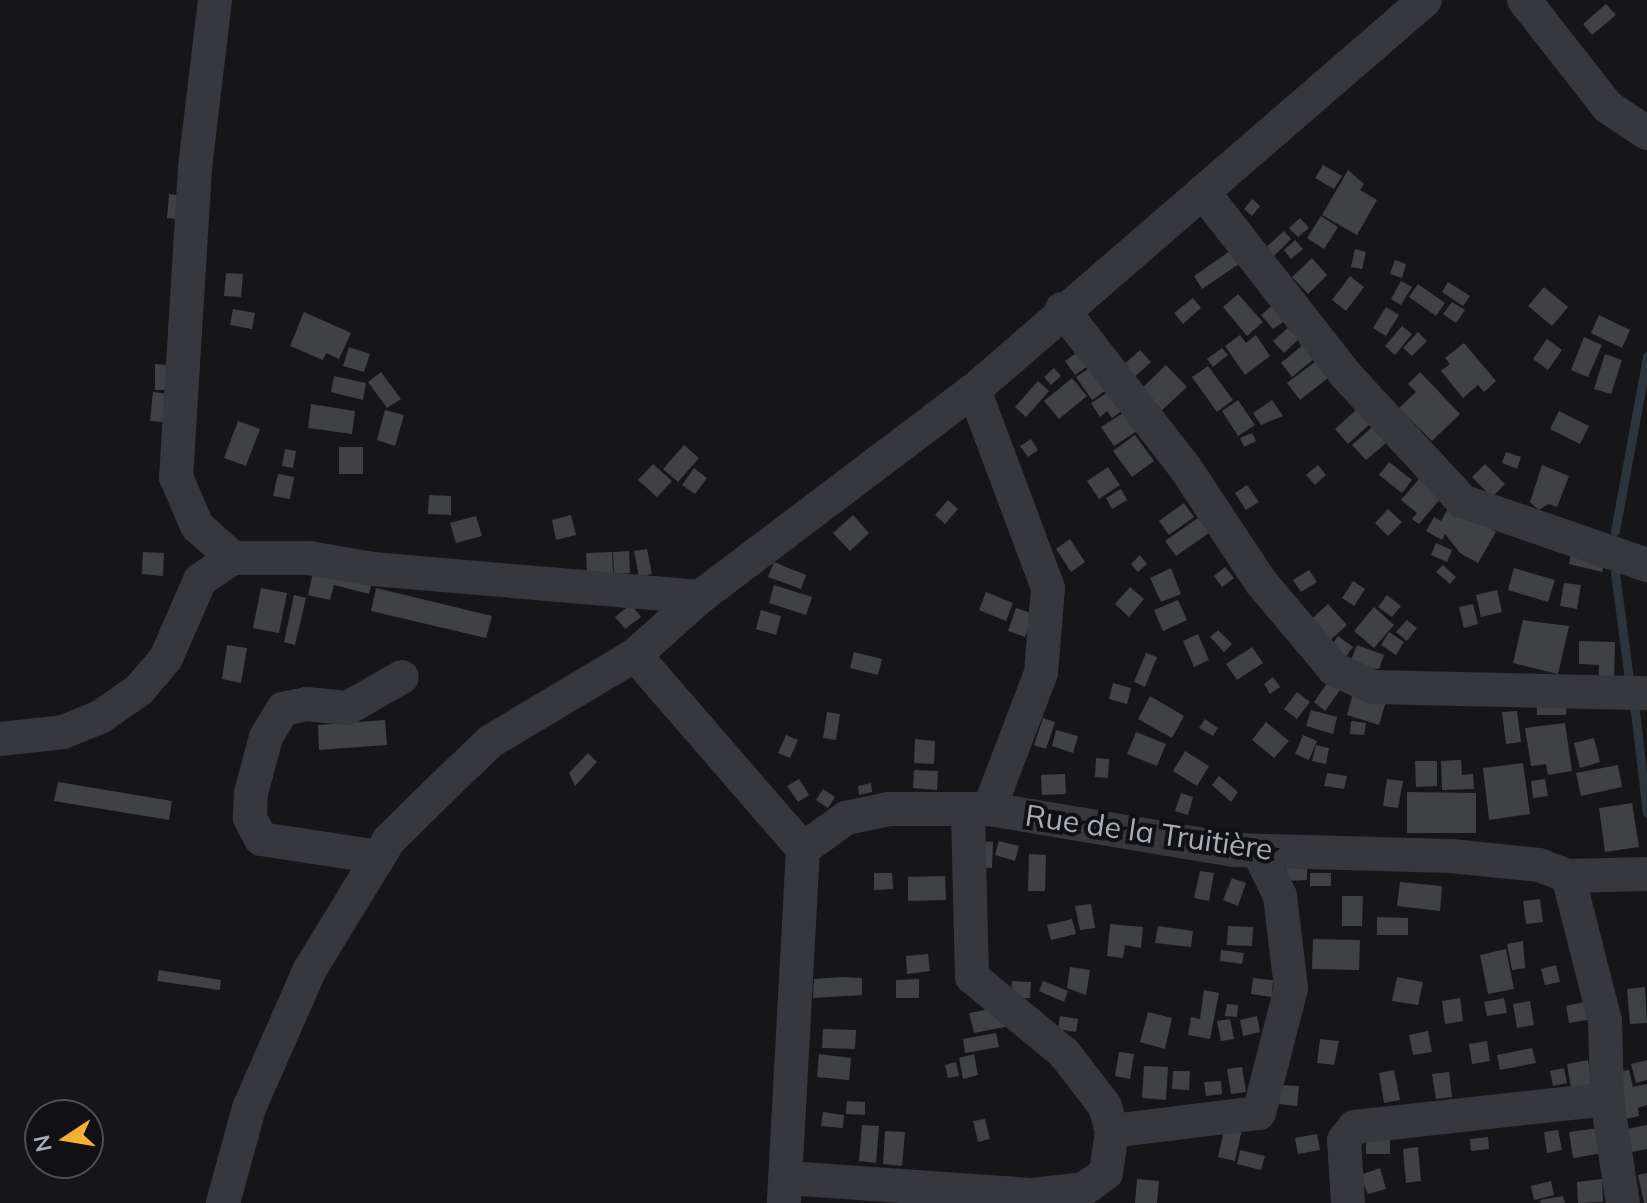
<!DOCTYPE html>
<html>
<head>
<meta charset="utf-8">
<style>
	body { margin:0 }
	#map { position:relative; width:1647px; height:1203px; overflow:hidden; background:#161618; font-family:Mulish,sans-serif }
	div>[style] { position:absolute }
	.stream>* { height:9px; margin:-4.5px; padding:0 4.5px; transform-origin:4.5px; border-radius:4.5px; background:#2c353c }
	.building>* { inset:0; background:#404145 }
	.minor>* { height:34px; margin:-17px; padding:0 17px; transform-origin:17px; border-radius:17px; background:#37383d }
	span { translate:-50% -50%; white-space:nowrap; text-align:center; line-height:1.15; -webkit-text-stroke:8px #111113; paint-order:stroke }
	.street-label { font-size:30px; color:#a8adb8 }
	.north { position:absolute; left:24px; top:1099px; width:80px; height:80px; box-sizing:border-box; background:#111113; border:2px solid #4d4f55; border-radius:50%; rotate:258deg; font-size:22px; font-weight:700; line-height:32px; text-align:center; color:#a8adb8 }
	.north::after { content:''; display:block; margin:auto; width:28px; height:36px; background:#f2b134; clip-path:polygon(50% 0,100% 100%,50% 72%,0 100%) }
</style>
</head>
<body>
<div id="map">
	<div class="stream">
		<i style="left:1615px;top:531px;width:178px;rotate:-79.6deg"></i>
		<i style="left:1615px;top:573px;width:108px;rotate:82.5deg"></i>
		<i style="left:1634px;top:703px;width:111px;rotate:83.3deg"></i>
	</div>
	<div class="building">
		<i style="clip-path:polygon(1606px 4px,1616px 15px,1592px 35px,1583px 24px)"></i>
		<i style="clip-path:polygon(1323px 165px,1342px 176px,1334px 189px,1315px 178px)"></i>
		<i style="clip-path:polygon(1348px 170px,1364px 184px,1360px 190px,1377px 200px,1357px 235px,1322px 215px)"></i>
		<i style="clip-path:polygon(169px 194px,186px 196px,183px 220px,167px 218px)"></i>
		<i style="clip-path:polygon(1252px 199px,1260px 206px,1252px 216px,1244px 209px)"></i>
		<i style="clip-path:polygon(1321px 216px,1338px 227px,1324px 249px,1307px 238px)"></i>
		<i style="clip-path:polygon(1300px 218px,1309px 228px,1298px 237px,1289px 228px)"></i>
		<i style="clip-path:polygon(1284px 231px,1291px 239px,1274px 256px,1266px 247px)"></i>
		<i style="clip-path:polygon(1295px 240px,1303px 249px,1291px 259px,1284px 250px)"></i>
		<i style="clip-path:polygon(1233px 249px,1242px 262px,1202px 289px,1194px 276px)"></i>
		<i style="clip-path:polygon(1355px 249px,1366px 252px,1362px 269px,1351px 267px)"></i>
		<i style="clip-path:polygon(1312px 258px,1327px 275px,1308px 294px,1292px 277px)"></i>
		<i style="clip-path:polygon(1395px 260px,1406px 264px,1402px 278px,1390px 274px)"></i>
		<i style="clip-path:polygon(226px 273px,243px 274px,241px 297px,224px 296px)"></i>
		<i style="clip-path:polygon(1350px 276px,1364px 287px,1346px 311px,1332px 300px)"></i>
		<i style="clip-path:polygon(1401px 281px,1412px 287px,1401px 305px,1391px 299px)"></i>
		<i style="clip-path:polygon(1448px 282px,1470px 296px,1463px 306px,1442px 292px)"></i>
		<i style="clip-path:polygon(1418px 284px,1445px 303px,1436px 316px,1409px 297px)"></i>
		<i style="clip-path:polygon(1544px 287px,1568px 307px,1552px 326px,1528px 306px)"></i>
		<i style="clip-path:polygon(1238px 294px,1263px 322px,1247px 336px,1223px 307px)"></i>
		<i style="clip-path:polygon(1193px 298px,1201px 308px,1183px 324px,1174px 313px)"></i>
		<i style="clip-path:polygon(1452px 302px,1465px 310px,1456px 323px,1443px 314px)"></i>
		<i style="clip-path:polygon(1274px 304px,1286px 320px,1273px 329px,1261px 315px)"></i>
		<i style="clip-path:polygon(1386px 307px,1399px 315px,1386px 336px,1373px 328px)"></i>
		<i style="clip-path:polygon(233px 309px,255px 313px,252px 329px,230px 325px)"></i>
		<i style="clip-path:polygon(304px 312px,351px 333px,339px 359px,326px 353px,323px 360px,290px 346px)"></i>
		<i style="clip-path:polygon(1599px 315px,1630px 330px,1622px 348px,1591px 333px)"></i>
		<i style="clip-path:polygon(1402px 326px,1412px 334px,1395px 355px,1385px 346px)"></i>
		<i style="clip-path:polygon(1289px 327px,1299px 339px,1284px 353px,1273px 341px)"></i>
		<i style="clip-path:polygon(1418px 332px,1427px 341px,1412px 356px,1403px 348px)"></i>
		<i style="clip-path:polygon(1240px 335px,1246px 343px,1256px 335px,1270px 356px,1245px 375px,1225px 346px)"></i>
		<i style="clip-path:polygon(1584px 337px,1602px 345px,1588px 377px,1571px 370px)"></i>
		<i style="clip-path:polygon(1547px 339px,1562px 350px,1548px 370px,1533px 359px)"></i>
		<i style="clip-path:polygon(1464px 343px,1496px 381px,1484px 392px,1478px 385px,1463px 398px,1441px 371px,1450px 364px,1445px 358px)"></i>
		<i style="clip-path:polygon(1304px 344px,1315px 358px,1292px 377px,1281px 363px)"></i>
		<i style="clip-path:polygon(349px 347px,370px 354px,364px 372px,343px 366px)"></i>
		<i style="clip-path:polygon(1085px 347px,1095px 361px,1075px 375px,1065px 361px)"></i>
		<i style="clip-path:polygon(1222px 348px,1228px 355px,1213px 367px,1207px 359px)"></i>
		<i style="clip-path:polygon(1140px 350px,1151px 362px,1131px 380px,1120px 368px)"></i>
		<i style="clip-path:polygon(1605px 354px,1622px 360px,1611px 394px,1594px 389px)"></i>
		<i style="clip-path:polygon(1319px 359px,1332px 375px,1300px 400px,1287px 383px)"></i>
		<i style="clip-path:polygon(155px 364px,170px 365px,169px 390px,155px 390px)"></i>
		<i style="clip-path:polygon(1096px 364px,1111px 387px,1092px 400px,1076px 377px)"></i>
		<i style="clip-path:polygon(1166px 365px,1187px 387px,1160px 412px,1139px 391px)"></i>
		<i style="clip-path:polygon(1208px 366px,1233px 400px,1217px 412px,1192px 377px)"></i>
		<i style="clip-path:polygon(1054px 368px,1061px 376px,1051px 385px,1044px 377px)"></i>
		<i style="clip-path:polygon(381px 372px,401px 399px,387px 408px,368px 382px)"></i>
		<i style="clip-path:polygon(1420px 372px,1460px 414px,1432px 441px,1399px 408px,1416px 392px,1408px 384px)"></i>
		<i style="clip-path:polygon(334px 376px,366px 383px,363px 400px,331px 392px)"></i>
		<i style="clip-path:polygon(1072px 378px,1087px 396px,1059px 419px,1044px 401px)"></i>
		<i style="clip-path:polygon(1038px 381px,1049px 391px,1026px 417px,1015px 407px)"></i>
		<i style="clip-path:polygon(1110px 391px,1123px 410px,1112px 418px,1107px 411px,1100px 417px,1091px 403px)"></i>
		<i style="clip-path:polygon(153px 392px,168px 394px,164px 422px,150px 421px)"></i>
		<i style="clip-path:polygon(1238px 400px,1255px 425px,1238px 436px,1222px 411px)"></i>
		<i style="clip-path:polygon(1272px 400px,1283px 416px,1261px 425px,1253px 413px)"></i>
		<i style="clip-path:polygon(311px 404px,355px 411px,352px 434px,308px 428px)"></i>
		<i style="clip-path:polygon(1357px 409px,1370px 424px,1348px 444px,1335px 429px)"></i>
		<i style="clip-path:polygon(385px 410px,404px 415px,395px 446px,377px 440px)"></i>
		<i style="clip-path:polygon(1128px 410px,1140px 429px,1114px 446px,1101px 427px)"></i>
		<i style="clip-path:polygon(1559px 411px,1589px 426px,1580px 444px,1550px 429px)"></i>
		<i style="clip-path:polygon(238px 421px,260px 429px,246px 466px,224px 458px)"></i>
		<i style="clip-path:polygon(1378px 422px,1392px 438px,1366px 460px,1352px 445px)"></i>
		<i style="clip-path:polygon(1252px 433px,1256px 441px,1244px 447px,1240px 438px)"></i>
		<i style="clip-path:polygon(1135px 435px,1154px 461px,1132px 477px,1113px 451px)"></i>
		<i style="clip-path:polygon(1031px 439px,1038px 450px,1028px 457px,1020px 446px)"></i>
		<i style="clip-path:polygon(684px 445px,699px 458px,678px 482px,663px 469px)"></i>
		<i style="clip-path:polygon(339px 447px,363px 447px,363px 474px,339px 474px)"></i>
		<i style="clip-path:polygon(285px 449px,296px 451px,293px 468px,282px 466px)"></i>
		<i style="clip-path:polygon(1506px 452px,1521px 457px,1517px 469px,1502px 463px)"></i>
		<i style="clip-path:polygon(1389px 462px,1412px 480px,1402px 493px,1379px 475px)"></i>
		<i style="clip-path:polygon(653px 464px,672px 481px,657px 497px,638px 480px)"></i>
		<i style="clip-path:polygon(1485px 464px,1505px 484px,1492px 497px,1472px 477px)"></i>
		<i style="clip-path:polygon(1318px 465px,1326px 475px,1315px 485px,1306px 475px)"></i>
		<i style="clip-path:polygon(1542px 465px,1569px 476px,1557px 507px,1548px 504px,1539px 510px,1530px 502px)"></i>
		<i style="clip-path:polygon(1108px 467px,1120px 485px,1099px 499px,1087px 481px)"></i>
		<i style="clip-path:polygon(694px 468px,707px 478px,695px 494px,682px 485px)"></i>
		<i style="clip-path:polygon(1424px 473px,1446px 492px,1419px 524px,1412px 519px,1417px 513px,1401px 500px)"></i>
		<i style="clip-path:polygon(278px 474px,294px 477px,290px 499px,273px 496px)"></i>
		<i style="clip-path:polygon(1247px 485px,1259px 502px,1246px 510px,1235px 493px)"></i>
		<i style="clip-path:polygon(1121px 489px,1127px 500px,1112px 509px,1106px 498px)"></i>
		<i style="clip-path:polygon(429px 495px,451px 496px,451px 515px,428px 514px)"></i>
		<i style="clip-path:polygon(948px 500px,958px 509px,945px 524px,935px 515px)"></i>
		<i style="clip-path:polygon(1184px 503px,1194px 517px,1169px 535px,1159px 521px)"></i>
		<i style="clip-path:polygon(1450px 505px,1496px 532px,1478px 563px,1460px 553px,1445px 534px,1442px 540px,1426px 531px,1434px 517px,1441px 521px)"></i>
		<i style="clip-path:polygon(1388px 509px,1402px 522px,1388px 536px,1375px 523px)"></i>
		<i style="clip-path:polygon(571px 515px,576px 535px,556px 540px,552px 520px)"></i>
		<i style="clip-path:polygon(853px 515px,869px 533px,850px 551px,833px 533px)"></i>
		<i style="clip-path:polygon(476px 516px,482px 536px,456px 543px,450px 523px)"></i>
		<i style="clip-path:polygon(1198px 518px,1209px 533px,1176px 556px,1165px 541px)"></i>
		<i style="clip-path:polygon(1070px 539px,1085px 562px,1071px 572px,1056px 549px)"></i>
		<i style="clip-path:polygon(1436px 543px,1452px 550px,1447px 562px,1431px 555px)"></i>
		<i style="clip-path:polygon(647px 549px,652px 574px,639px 577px,634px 551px)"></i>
		<i style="clip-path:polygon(1572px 550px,1606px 557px,1602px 572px,1569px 564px)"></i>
		<i style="clip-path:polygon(629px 551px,630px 573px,614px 574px,613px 552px)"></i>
		<i style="clip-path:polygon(143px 552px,164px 553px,163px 576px,142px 574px)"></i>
		<i style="clip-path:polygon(612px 552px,613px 574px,587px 574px,586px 553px)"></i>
		<i style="clip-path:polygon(1140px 555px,1147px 564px,1138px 572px,1131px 564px)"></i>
		<i style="clip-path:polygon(774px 562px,806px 575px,801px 589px,768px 577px)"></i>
		<i style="clip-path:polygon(315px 563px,373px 578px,369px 594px,334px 585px,330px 600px,308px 595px)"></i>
		<i style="clip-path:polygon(1443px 565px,1456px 577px,1450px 584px,1436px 572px)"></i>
		<i style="clip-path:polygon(1225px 567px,1234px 578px,1222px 587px,1214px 576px)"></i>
		<i style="clip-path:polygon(1171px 568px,1181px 594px,1161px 602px,1150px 578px)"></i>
		<i style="clip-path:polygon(1514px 568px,1555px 580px,1548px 602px,1508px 590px)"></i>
		<i style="clip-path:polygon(1309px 570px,1317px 582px,1301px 592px,1293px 580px)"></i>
		<i style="clip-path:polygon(1353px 581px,1365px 589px,1354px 606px,1342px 598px)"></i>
		<i style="clip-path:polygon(1564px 583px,1581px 585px,1577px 609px,1560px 606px)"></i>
		<i style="clip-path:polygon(774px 585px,812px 597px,806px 615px,769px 603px)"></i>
		<i style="clip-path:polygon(1130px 587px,1144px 599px,1129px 617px,1115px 604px)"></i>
		<i style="clip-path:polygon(261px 588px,287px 593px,279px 633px,253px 628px)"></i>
		<i style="clip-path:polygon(376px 588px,492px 616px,486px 638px,371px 611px)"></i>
		<i style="clip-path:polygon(1497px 590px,1502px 612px,1481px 617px,1476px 595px)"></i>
		<i style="clip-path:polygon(986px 592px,1013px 603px,1006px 621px,979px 610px)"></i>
		<i style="clip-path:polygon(294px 595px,306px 598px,295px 645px,284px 642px)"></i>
		<i style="clip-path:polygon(1387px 595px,1401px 606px,1392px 617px,1378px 607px)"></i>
		<i style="clip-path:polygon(1178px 600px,1187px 620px,1163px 631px,1154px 610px)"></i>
		<i style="clip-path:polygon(631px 604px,641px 617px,625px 629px,615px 617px)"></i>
		<i style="clip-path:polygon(1328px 604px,1347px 625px,1325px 645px,1306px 624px)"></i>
		<i style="clip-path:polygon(1473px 604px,1478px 624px,1464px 628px,1459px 607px)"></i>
		<i style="clip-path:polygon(1374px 607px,1394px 625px,1374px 648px,1354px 631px)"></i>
		<i style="clip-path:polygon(1016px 608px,1034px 614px,1025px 637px,1008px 631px)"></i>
		<i style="clip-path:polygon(761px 610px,781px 616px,776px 635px,756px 629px)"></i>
		<i style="clip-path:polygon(1407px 620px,1417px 628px,1407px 641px,1396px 632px)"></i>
		<i style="clip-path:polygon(1523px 620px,1569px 626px,1558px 674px,1513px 663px)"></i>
		<i style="clip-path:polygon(1218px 630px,1232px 644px,1224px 652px,1210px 637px)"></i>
		<i style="clip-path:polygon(1389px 632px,1404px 642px,1396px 655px,1381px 645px)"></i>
		<i style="clip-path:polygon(1198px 634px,1209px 660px,1194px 667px,1183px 641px)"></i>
		<i style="clip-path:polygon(1338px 636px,1353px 647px,1345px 658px,1327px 651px)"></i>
		<i style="clip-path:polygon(1579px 641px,1615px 642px,1614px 684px,1598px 684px,1599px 665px,1579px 664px)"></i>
		<i style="clip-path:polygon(227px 645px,247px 648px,241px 683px,222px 679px)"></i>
		<i style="clip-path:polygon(1357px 645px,1384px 655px,1379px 669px,1349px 665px)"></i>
		<i style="clip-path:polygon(1252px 647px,1263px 663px,1237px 680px,1226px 664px)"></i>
		<i style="clip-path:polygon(854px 652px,882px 659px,878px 675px,850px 668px)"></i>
		<i style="clip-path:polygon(1146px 653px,1157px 657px,1145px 687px,1134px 682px)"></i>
		<i style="clip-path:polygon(1273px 677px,1280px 687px,1270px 694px,1264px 684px)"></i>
		<i style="clip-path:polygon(1328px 682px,1340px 690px,1325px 711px,1314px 702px)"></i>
		<i style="clip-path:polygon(1113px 683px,1131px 688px,1127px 704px,1109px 699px)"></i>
		<i style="clip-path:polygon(1297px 692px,1310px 702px,1297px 719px,1284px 709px)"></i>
		<i style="clip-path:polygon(1353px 693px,1387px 698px,1379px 725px,1347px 715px)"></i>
		<i style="clip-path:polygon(1150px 696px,1184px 716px,1172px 738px,1138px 719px)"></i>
		<i style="clip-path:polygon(1537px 699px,1567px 700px,1566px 715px,1537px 715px)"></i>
		<i style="clip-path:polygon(1311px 710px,1337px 717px,1333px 734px,1306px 726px)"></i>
		<i style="clip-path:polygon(1517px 711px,1521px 742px,1506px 744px,1502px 712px)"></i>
		<i style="clip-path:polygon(827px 712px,840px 714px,836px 740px,823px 738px)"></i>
		<i style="clip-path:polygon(1043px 718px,1055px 722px,1046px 749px,1034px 745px)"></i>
		<i style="clip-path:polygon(1205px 719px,1218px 728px,1213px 736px,1199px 728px)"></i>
		<i style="clip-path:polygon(385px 720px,387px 745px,319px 750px,318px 725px)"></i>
		<i style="clip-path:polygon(1351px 721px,1366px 723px,1364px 735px,1350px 734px)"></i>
		<i style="clip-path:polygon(1266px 722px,1289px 741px,1274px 758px,1252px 740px)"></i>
		<i style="clip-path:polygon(1565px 723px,1572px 771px,1548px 775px,1546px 764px,1531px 766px,1525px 728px)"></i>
		<i style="clip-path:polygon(1056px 730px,1078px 736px,1073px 753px,1052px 746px)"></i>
		<i style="clip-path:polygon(1136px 732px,1166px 744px,1157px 766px,1127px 754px)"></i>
		<i style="clip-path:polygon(786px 735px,798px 740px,790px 758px,778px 753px)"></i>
		<i style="clip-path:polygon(1303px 735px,1317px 741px,1309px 760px,1295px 754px)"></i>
		<i style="clip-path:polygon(1594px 738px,1600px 762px,1580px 768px,1574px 743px)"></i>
		<i style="clip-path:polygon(915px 739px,935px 741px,934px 764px,914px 763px)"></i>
		<i style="clip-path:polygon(1316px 745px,1329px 748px,1326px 764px,1312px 761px)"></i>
		<i style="clip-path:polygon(1185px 751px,1209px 766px,1197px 786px,1173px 771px)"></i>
		<i style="clip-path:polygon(588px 753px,597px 762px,575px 786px,569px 773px)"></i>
		<i style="clip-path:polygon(1096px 758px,1109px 759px,1108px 778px,1095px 777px)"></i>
		<i style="clip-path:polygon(1461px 760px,1462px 775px,1473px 774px,1474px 789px,1442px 790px,1441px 761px)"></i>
		<i style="clip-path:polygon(1415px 761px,1437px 761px,1437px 786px,1416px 787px)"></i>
		<i style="clip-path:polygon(1523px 763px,1530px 814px,1489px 820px,1483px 768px)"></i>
		<i style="clip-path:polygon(1618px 765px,1622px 787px,1581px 796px,1576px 773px)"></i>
		<i style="clip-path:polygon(914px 770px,938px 771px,937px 790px,913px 788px)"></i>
		<i style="clip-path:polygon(1327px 773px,1347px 776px,1344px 789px,1324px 786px)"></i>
		<i style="clip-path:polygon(1065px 774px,1066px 794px,1042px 795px,1041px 775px)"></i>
		<i style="clip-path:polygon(1219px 776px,1238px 792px,1231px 802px,1212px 785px)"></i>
		<i style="clip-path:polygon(799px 779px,809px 795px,798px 802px,787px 786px)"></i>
		<i style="clip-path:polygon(1387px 779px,1403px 781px,1398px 808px,1383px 806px)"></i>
		<i style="clip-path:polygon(1545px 779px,1548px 796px,1533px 798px,1531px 781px)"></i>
		<i style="clip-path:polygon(58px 782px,172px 801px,169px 820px,54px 801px)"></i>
		<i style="clip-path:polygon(871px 783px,872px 792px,859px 795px,858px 786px)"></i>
		<i style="clip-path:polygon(823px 789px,835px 797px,828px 808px,816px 800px)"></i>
		<i style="clip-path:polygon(1407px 792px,1476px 793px,1476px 833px,1407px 833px)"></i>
		<i style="clip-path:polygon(1181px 793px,1193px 797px,1188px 815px,1175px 811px)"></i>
		<i style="clip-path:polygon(1632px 803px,1639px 847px,1605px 852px,1599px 808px)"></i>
		<i style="clip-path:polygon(978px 841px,993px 842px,992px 868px,976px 867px)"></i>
		<i style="clip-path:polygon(999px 841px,1019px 846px,1015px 861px,995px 855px)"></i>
		<i style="clip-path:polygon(1029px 854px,1046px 855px,1045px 891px,1028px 891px)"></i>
		<i style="clip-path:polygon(1286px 863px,1307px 863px,1307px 880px,1287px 881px)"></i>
		<i style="clip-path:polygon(1200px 871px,1214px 873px,1209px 901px,1194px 898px)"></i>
		<i style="clip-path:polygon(874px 873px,892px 873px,893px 889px,874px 890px)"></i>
		<i style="clip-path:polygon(1310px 873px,1331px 873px,1331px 886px,1310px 886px)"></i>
		<i style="clip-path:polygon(945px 876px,946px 900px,908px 901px,908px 877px)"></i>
		<i style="clip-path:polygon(1232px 878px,1246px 883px,1238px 906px,1223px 900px)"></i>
		<i style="clip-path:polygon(1400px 882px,1442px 886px,1440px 911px,1397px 906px)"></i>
		<i style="clip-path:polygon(1342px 896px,1363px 896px,1362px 926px,1342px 926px)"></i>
		<i style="clip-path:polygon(1540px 899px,1543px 922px,1526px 924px,1523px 901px)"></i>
		<i style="clip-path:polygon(1091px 904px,1095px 928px,1080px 930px,1075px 906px)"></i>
		<i style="clip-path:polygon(1377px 917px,1408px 918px,1408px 935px,1377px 935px)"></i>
		<i style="clip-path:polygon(1072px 919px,1076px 934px,1051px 940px,1047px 925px)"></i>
		<i style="clip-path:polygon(1110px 924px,1143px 927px,1141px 948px,1125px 945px,1123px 958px,1107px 956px)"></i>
		<i style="clip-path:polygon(1158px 926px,1193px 931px,1191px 947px,1155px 943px)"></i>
		<i style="clip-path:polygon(1228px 926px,1253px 927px,1252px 946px,1227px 945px)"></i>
		<i style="clip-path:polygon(1313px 939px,1360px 940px,1359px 970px,1312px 969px)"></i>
		<i style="clip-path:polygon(1523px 941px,1525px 968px,1512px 970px,1507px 944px)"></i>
		<i style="clip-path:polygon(1506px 949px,1514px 989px,1488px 994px,1480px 955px)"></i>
		<i style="clip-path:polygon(1221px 950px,1244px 953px,1242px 964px,1220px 961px)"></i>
		<i style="clip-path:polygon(928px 954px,930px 971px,907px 974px,906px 956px)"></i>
		<i style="clip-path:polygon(1556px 965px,1560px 982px,1545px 985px,1541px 969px)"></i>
		<i style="clip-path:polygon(1070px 967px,1090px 970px,1086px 995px,1067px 988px)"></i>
		<i style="clip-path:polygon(159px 970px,221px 980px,220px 990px,157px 981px)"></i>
		<i style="clip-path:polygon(842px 977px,862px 978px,862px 995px,813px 998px,814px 979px)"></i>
		<i style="clip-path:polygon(1397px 977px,1423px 982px,1418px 1005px,1392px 1001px)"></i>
		<i style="clip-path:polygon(1253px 978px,1273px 980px,1272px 997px,1251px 994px)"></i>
		<i style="clip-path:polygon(919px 979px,919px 998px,896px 998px,896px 980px)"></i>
		<i style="clip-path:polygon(1012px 981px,1031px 982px,1030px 998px,1011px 998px)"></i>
		<i style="clip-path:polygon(1043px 981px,1068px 991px,1064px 1002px,1039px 991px)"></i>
		<i style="clip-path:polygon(1645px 987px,1647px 1023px,1630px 1024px,1627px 989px)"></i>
		<i style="clip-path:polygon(1204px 990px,1219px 993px,1210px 1039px,1188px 1035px,1191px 1017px,1200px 1019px)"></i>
		<i style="clip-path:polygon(1460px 998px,1463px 1021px,1445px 1024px,1442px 1001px)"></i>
		<i style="clip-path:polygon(1504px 998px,1507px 1013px,1487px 1016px,1484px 1002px)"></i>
		<i style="clip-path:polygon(1530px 1001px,1534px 1025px,1517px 1028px,1513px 1004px)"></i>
		<i style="clip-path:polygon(1584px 1002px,1587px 1020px,1569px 1023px,1566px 1006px)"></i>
		<i style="clip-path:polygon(1227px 1004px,1238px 1005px,1237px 1017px,1225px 1016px)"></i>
		<i style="clip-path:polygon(1007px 1006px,1010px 1026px,974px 1033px,969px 1013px)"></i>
		<i style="clip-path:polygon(1148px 1012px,1172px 1018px,1165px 1049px,1140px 1042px)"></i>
		<i style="clip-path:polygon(1060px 1016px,1078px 1019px,1076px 1032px,1058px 1029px)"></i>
		<i style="clip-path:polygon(1257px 1016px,1260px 1032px,1243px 1036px,1240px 1020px)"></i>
		<i style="clip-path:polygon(1230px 1019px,1234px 1039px,1221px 1041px,1217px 1021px)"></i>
		<i style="clip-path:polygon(823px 1029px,856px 1030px,855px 1049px,822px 1048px)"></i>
		<i style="clip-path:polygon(1428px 1031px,1432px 1052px,1413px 1055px,1409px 1035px)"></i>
		<i style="clip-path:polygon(996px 1033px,999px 1047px,965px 1053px,963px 1039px)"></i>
		<i style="clip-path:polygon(1320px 1039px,1339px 1041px,1334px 1065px,1317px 1063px)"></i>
		<i style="clip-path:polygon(1487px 1041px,1490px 1061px,1472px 1064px,1469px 1044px)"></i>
		<i style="clip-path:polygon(1532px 1048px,1536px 1063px,1500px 1070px,1497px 1055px)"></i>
		<i style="clip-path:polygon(1119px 1052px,1134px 1054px,1130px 1079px,1115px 1076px)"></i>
		<i style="clip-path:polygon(819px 1054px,851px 1058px,849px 1080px,817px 1077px)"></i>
		<i style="clip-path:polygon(974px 1054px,978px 1075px,963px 1079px,959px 1058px)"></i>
		<i style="clip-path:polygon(1588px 1060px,1592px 1084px,1571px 1088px,1567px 1064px)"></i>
		<i style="clip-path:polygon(1647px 1060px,1647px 1080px,1636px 1083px,1631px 1064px)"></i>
		<i style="clip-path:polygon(956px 1062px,959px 1076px,948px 1078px,945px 1065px)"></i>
		<i style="clip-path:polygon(1144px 1066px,1168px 1067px,1166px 1100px,1142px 1098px)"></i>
		<i style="clip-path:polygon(1242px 1067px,1246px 1092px,1231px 1094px,1227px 1069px)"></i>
		<i style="clip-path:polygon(1564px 1068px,1567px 1083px,1553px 1086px,1550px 1071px)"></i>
		<i style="clip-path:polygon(1394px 1070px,1400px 1100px,1384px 1103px,1379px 1073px)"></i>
		<i style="clip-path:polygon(1629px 1070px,1633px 1087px,1647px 1084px,1647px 1105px,1638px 1108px,1639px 1116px,1626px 1119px,1616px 1072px)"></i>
		<i style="clip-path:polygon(1173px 1071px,1190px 1071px,1189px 1090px,1172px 1089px)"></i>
		<i style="clip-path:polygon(1449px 1072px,1452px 1097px,1436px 1099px,1432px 1074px)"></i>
		<i style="clip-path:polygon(1221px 1081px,1222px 1094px,1206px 1096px,1204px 1082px)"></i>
		<i style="clip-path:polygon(1278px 1085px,1299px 1086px,1297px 1106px,1277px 1104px)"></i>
		<i style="clip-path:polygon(847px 1101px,865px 1102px,865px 1115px,846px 1114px)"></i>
		<i style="clip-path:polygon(823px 1112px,844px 1115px,843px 1128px,821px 1126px)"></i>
		<i style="clip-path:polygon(985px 1119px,990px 1139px,978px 1142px,973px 1121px)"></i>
		<i style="clip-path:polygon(862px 1125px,879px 1126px,876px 1163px,859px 1161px)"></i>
		<i style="clip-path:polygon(1647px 1125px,1647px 1149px,1632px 1152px,1627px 1129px)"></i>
		<i style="clip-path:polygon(1225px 1126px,1242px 1129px,1235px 1161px,1218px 1157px)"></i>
		<i style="clip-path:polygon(1599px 1128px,1603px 1153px,1573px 1158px,1569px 1132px)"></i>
		<i style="clip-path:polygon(1558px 1130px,1562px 1150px,1547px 1153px,1544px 1132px)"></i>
		<i style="clip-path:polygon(885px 1131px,905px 1132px,902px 1166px,883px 1164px)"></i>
		<i style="clip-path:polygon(1317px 1134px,1320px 1150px,1298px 1154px,1295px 1138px)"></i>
		<i style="clip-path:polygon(1366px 1137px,1390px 1137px,1390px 1154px,1366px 1154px)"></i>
		<i style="clip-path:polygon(1488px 1137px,1489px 1149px,1471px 1151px,1470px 1139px)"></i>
		<i style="clip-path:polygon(1418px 1147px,1421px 1181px,1406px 1183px,1403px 1149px)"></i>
		<i style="clip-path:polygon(1240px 1150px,1265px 1156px,1261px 1170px,1237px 1164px)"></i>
		<i style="clip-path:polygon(1380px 1168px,1386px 1189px,1368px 1194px,1360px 1175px)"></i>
		<i style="clip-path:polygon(1647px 1173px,1647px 1203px,1644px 1203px,1638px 1175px)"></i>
		<i style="clip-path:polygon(1137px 1179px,1159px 1181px,1157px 1203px,1135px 1203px)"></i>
		<i style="clip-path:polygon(1602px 1179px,1603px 1202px,1578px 1203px,1577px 1182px)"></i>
		<i style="clip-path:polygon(1551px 1181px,1554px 1195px,1534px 1200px,1531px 1186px)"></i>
		<i style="clip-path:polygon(1563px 1196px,1565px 1203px,1541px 1203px,1540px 1200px)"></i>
	</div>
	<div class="minor">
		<i style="left:215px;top:0;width:169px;rotate:96.8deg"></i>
		<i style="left:195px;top:168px;width:310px;rotate:93.5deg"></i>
		<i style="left:176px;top:477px;width:53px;rotate:66.8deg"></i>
		<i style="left:197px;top:526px;width:48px;rotate:41.6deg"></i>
		<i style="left:1524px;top:0;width:136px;rotate:51.9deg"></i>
		<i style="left:1608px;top:107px;width:47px;rotate:33.7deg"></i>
		<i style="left:1203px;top:192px;width:231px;rotate:52deg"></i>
		<i style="left:1345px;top:374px;width:173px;rotate:47.3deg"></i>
		<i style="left:1462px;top:501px;width:196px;rotate:19.1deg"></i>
		<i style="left:1062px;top:309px;width:202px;rotate:52.2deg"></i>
		<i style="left:1186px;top:469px;width:134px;rotate:56.5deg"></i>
		<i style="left:1260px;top:581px;width:115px;rotate:49.9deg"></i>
		<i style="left:1334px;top:669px;width:43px;rotate:24.8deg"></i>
		<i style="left:1373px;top:687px;width:274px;rotate:1.3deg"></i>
		<i style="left:974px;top:390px;width:211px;rotate:69.5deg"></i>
		<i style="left:1048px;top:588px;width:85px;rotate:94.7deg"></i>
		<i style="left:1041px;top:673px;width:146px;rotate:110.9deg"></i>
		<i style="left:635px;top:655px;width:257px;rotate:49.1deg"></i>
		<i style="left:803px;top:849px;width:355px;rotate:93.1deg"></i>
		<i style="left:0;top:739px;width:63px;rotate:-6.3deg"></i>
		<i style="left:63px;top:732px;width:40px;rotate:-22deg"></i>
		<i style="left:100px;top:717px;width:47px;rotate:-34.7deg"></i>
		<i style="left:139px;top:690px;width:42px;rotate:-49.8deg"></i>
		<i style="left:166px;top:658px;width:85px;rotate:-66.4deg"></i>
		<i style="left:200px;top:580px;width:40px;rotate:-34deg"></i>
		<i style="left:233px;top:558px;width:76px"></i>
		<i style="left:309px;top:558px;width:65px;rotate:9.8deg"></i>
		<i style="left:373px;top:569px;width:328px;rotate:4.9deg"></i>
		<i style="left:803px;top:849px;width:53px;rotate:-35.8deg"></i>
		<i style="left:846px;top:818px;width:44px;rotate:-11.8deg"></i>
		<i style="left:889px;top:809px;width:100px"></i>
		<i style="left:989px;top:809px;width:248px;rotate:9.5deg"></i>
		<i style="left:1234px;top:850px;width:217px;rotate:1.6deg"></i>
		<i style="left:1451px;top:856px;width:88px;rotate:5.8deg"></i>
		<i style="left:1539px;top:865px;width:31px;rotate:21deg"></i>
		<i style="left:1568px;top:876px;width:79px;rotate:-1.5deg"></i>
		<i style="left:379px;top:857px;width:119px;rotate:-171.3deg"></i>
		<i style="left:261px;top:839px;width:24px;rotate:-118deg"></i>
		<i style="left:250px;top:818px;width:25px;rotate:-88deg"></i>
		<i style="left:251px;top:793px;width:58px;rotate:-75deg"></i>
		<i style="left:266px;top:737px;width:33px;rotate:-59deg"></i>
		<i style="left:283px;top:709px;width:24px;rotate:-12deg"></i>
		<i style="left:306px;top:704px;width:42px;rotate:5.4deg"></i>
		<i style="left:348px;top:708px;width:62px;rotate:-29.9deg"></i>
		<i style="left:1568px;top:876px;width:150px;rotate:75.7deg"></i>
		<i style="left:1605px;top:1021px;width:78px;rotate:88.5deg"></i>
		<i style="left:1607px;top:1099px;width:105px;rotate:81.3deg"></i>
		<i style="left:1112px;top:1131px;width:148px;rotate:-7deg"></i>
		<i style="left:1259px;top:1113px;width:129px;rotate:-75.6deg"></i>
		<i style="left:1291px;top:988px;width:93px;rotate:-96.8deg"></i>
		<i style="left:1280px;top:896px;width:50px;rotate:-116.1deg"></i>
		<i style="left:787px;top:1178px;width:247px;rotate:4deg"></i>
		<i style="left:1033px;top:1195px;width:51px;rotate:-6.7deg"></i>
		<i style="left:1084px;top:1189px;width:27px;rotate:-36deg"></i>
		<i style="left:1106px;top:1173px;width:42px;rotate:-81.9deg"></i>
		<i style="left:1112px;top:1131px;width:26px;rotate:-106deg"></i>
		<i style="left:1105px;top:1106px;width:67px;rotate:-127.7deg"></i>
		<i style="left:1064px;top:1053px;width:119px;rotate:-140.4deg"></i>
		<i style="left:972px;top:977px;width:168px;rotate:-91.4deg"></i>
		<i style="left:223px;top:1203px;width:98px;rotate:-74.7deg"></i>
		<i style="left:249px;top:1108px;width:150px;rotate:-66.3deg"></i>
		<i style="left:309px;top:971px;width:153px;rotate:-58.6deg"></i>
		<i style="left:389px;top:840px;width:83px;rotate:-44.5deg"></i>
		<i style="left:448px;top:782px;width:59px;rotate:-43.6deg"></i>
		<i style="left:491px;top:741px;width:168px;rotate:-30.8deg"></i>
		<i style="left:635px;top:655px;width:87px;rotate:-41.7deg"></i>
		<i style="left:700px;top:597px;width:343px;rotate:-37.1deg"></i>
		<i style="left:974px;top:390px;width:596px;rotate:-40.85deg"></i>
		<i style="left:1348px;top:1203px;width:63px;rotate:-93.6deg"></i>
		<i style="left:1344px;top:1140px;width:16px;rotate:-52deg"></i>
		<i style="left:1354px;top:1127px;width:255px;rotate:-6.3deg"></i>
	</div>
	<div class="street-label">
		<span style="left:1149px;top:832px;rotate:8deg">Rue de la Truitière</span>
	</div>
	<div class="north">N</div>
</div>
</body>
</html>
